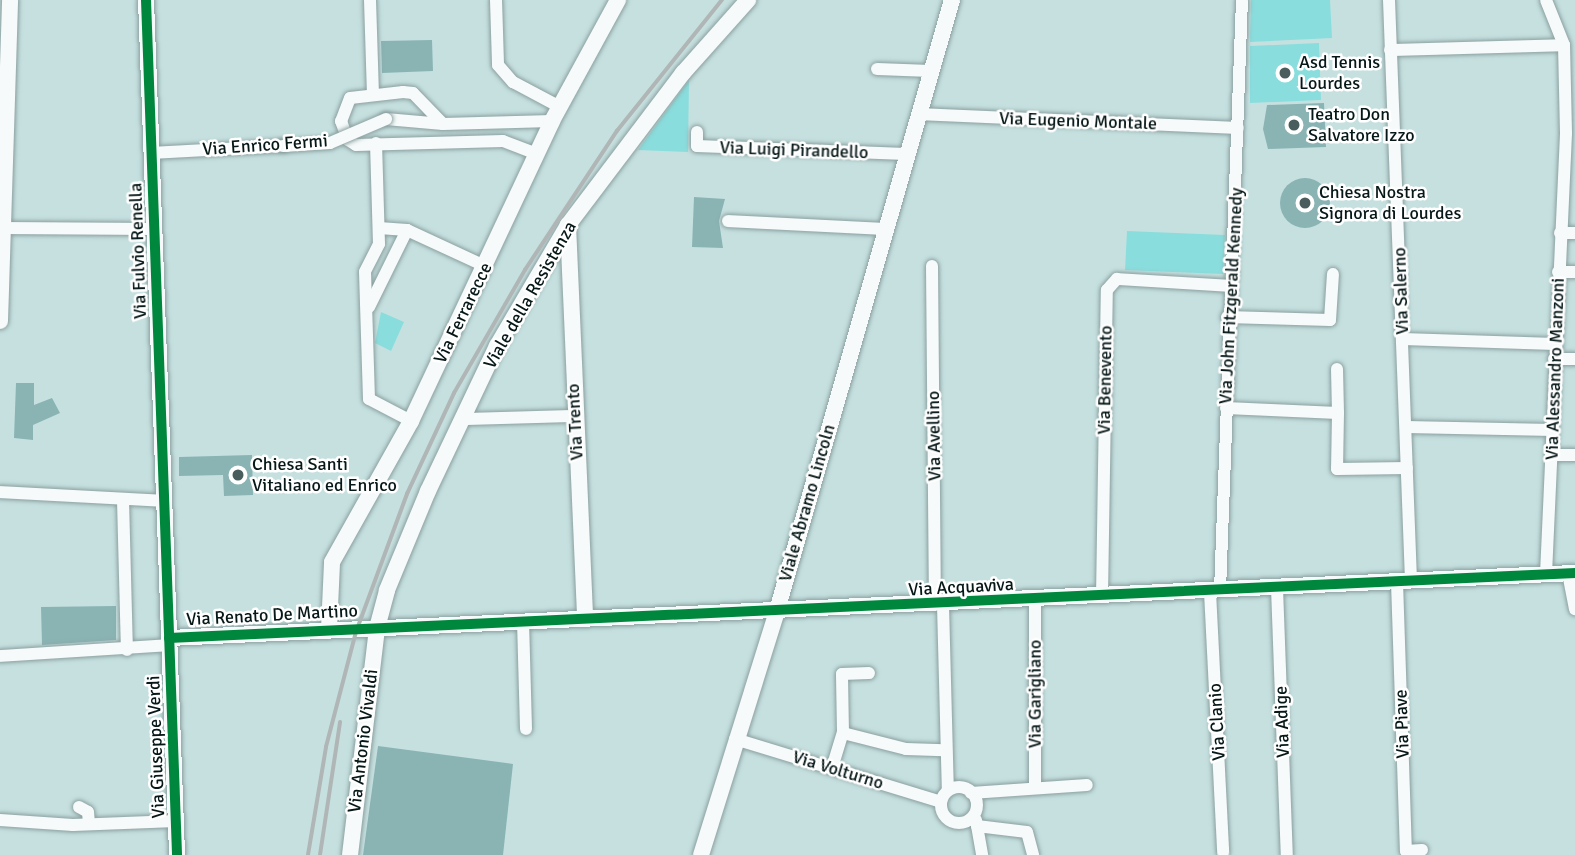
<!DOCTYPE html>
<html>
<head>
<meta charset="utf-8">
<style>
	body { margin:0 }
	#map { position:relative; width:1575px; height:855px; overflow:hidden; background:#c6e0e0; font-family:Signika,sans-serif }
	div>[style] { position:absolute }
	.green>* { inset:0; background:#8adddd }
	.building>* { inset:0; background:#8ab3b3 }
	.round { border-radius:50% }
	.roads { filter:drop-shadow(0 0 2px #8ca0a0) drop-shadow(0 0 2px #8ca0a0) }
	.street>* { height:12px; margin:-6px; padding:0 6px; transform-origin:6px; border-radius:6px; background:#f6fafa }
	.street>.ring { margin:-6px; padding:0; box-sizing:content-box; background:none; border:12px solid #f6fafa; border-radius:50% }
	.secondary>* { height:16px; margin:-8px; padding:0 8px; transform-origin:8px; border-radius:8px; background:#f6fafa }
	.rail>* { height:3.5px; margin:-1.75px; padding:0 1.75px; transform-origin:1.75px; border-radius:1.75px; background:#b0b6b6 }
	.bridges { filter:drop-shadow(0 0 2px #8ca0a0) drop-shadow(0 0 2px #8ca0a0) }
	.street-bridge>* { height:12px; margin:-6px; padding:0 6px; transform-origin:6px; border-radius:6px; background:#f6fafa }
	.cycleway>* { height:10px; margin:-5px; padding:0 5px; transform-origin:5px; border-radius:5px; background:#00873e }
	.dots>* { width:19px; height:19px; translate:-50% -50%; box-sizing:border-box; border:4px solid #fff; border-radius:50% }
	span { translate:-50% -50%; white-space:nowrap; text-align:center; line-height:1.15; -webkit-text-stroke:5px #fff; paint-order:stroke }
	.poi-label { font-size:18px; color:#061717 }
	.left { translate:0 -50%; text-align:left }
	.street-label { font-size:18px; color:#061717 }
</style>
</head>
<body>
<div id="map">
	<div class="green">
		<i style="clip-path:polygon(1251px 0,1330px 0,1332px 38px,1250px 42px)"></i>
		<i style="clip-path:polygon(1319px 43px,1321px 100px,1250px 103px,1250px 46px)"></i>
		<i style="clip-path:polygon(689px 80px,688px 152px,638px 150px)"></i>
		<i style="clip-path:polygon(1127px 231px,1225px 235px,1223px 274px,1125px 270px)"></i>
		<i style="clip-path:polygon(381px 312px,404px 322px,391px 351px,375px 343px)"></i>
	</div>
	<div class="building">
		<i style="clip-path:polygon(432px 40px,433px 71px,382px 73px,381px 41px)"></i>
		<i style="clip-path:polygon(1324px 103px,1326px 147px,1268px 149px,1263px 129px,1267px 105px)"></i>
		<i class="round" style="left:1280px;top:178px;width:50px;height:50px"></i>
		<i style="clip-path:polygon(694px 197px,725px 199px,719px 221px,723px 248px,692px 247px)"></i>
		<i style="clip-path:polygon(16px 383px,34px 383px,34px 405px,52px 398px,60px 413px,33px 425px,33px 440px,14px 438px)"></i>
		<i style="clip-path:polygon(252px 455px,253px 495px,224px 496px,223px 475px,179px 476px,179px 457px)"></i>
		<i style="clip-path:polygon(116px 606px,116px 640px,42px 645px,41px 607px)"></i>
		<i style="clip-path:polygon(378px 746px,513px 764px,503px 855px,363px 855px)"></i>
	</div>
	<div class="roads">
		<div class="street">
			<i style="left:370px;top:0;width:93px;rotate:88.2deg"></i>
			<i style="left:496px;top:0;width:65px;rotate:88.2deg"></i>
			<i style="left:498px;top:65px;width:23px;rotate:49deg"></i>
			<i style="left:513px;top:82px;width:53px;rotate:28deg"></i>
			<i style="left:1389px;top:0;width:581px;rotate:87.83deg"></i>
			<i style="left:1390px;top:50px;width:174px;rotate:-1.6deg"></i>
			<i style="left:877px;top:69px;width:54px;rotate:2.1deg"></i>
			<i style="left:918px;top:114px;width:320px;rotate:2.5deg"></i>
			<i style="left:386px;top:119px;width:57px;rotate:5deg"></i>
			<i style="left:443px;top:124px;width:109px;rotate:-1.6deg"></i>
			<i style="left:443px;top:124px;width:43px;rotate:-134.1deg"></i>
			<i style="left:413px;top:93px;width:10px;rotate:-174deg"></i>
			<i style="left:403px;top:92px;width:53px;rotate:173.5deg"></i>
			<i style="left:350px;top:98px;width:25px;rotate:111deg"></i>
			<i style="left:341px;top:121px;width:20px;rotate:70deg"></i>
			<i style="left:348px;top:140px;width:9px;rotate:32deg"></i>
			<i style="left:356px;top:145px;width:147px;rotate:-1.6deg"></i>
			<i style="left:503px;top:141px;width:36px;rotate:21deg"></i>
			<i style="left:697px;top:132px;width:14px;rotate:90deg"></i>
			<i style="left:697px;top:146px;width:209px;rotate:2.2deg"></i>
			<i style="left:376px;top:143px;width:101px;rotate:88.3deg"></i>
			<i style="left:379px;top:244px;width:31px;rotate:117deg"></i>
			<i style="left:365px;top:272px;width:127px;rotate:88.2deg"></i>
			<i style="left:369px;top:399px;width:47px;rotate:27.6deg"></i>
			<i style="left:152px;top:153px;width:131px;rotate:-3.1deg"></i>
			<i style="left:728px;top:221px;width:156px;rotate:2.9deg"></i>
			<i style="left:0;top:228px;width:156px;rotate:0.4deg"></i>
			<i style="left:379px;top:228px;width:28px;rotate:4deg"></i>
			<i style="left:407px;top:230px;width:86px;rotate:24.8deg"></i>
			<i style="left:1560px;top:233px;width:15px"></i>
			<i style="left:932px;top:266px;width:339px;rotate:89.5deg"></i>
			<i style="left:1558px;top:272px;width:17px"></i>
			<i style="left:369px;top:307px;width:86px;rotate:-63.7deg"></i>
			<i style="left:1227px;top:317px;width:103px;rotate:1.7deg"></i>
			<i style="left:1330px;top:320px;width:46px;rotate:-86.3deg"></i>
			<i style="left:1403px;top:339px;width:152px;rotate:1.9deg"></i>
			<i style="left:1554px;top:359px;width:21px"></i>
			<i style="left:1337px;top:369px;width:44px;rotate:88.7deg"></i>
			<i style="left:1226px;top:408px;width:112px;rotate:2.6deg"></i>
			<i style="left:1338px;top:413px;width:56px;rotate:91deg"></i>
			<i style="left:1337px;top:469px;width:70px;rotate:-0.8deg"></i>
			<i style="left:464px;top:419px;width:110px;rotate:-1.6deg"></i>
			<i style="left:1406px;top:427px;width:147px;rotate:1.2deg"></i>
			<i style="left:1551px;top:455px;width:24px"></i>
			<i style="left:0;top:492px;width:165px;rotate:3.1deg"></i>
			<i style="left:123px;top:500px;width:150px;rotate:88.5deg"></i>
			<i style="left:1568px;top:573px;width:37px;rotate:79deg"></i>
			<i style="left:1546px;top:574px;width:441px;rotate:-87.4deg"></i>
			<i style="left:1566px;top:133px;width:88px;rotate:-91.3deg"></i>
			<i style="left:1564px;top:45px;width:48px;rotate:-111.8deg"></i>
			<i style="left:1397px;top:582px;width:269px;rotate:88.1deg"></i>
			<i style="left:1406px;top:851px;width:16px;rotate:-4deg"></i>
			<i style="left:1277px;top:588px;width:267px;rotate:87.9deg"></i>
			<i style="left:1220px;top:591px;width:591px;rotate:-87.87deg"></i>
			<i style="left:1210px;top:592px;width:261px;rotate:87.1deg"></i>
			<i style="left:1102px;top:597px;width:307px;rotate:-89.1deg"></i>
			<i style="left:1107px;top:290px;width:15px;rotate:-48deg"></i>
			<i style="left:1117px;top:279px;width:113px;rotate:3.5deg"></i>
			<i style="left:943px;top:605px;width:185px;rotate:88.5deg"></i>
			<i style="left:523px;top:621px;width:108px;rotate:88.4deg"></i>
			<i style="left:0;top:656px;width:169px;rotate:-3.7deg"></i>
			<i style="left:843px;top:733px;width:59px;rotate:-91deg"></i>
			<i style="left:842px;top:674px;width:27px;rotate:-2deg"></i>
			<i style="left:735px;top:739px;width:215px;rotate:17deg"></i>
			<i style="left:832px;top:768px;width:37px;rotate:-73deg"></i>
			<i style="left:843px;top:733px;width:65px;rotate:14.3deg"></i>
			<i style="left:906px;top:749px;width:38px;rotate:2deg"></i>
			<i class="ring" style="left:941px;top:787px;width:24px;height:24px"></i>
			<i style="left:1035px;top:788px;width:188px;rotate:-90deg"></i>
			<i style="left:971px;top:793px;width:116px;rotate:-3.9deg"></i>
			<i style="left:79px;top:807px;width:10px;rotate:29deg"></i>
			<i style="left:88px;top:812px;width:12px;rotate:85deg"></i>
			<i style="left:0;top:820px;width:73px;rotate:3.9deg"></i>
			<i style="left:73px;top:825px;width:103px;rotate:-2.2deg"></i>
			<i style="left:976px;top:820px;width:36px;rotate:80deg"></i>
			<i style="left:977px;top:826px;width:50px;rotate:6.8deg"></i>
			<i style="left:1027px;top:832px;width:24px;rotate:75deg"></i>
		</div>
		<div class="secondary">
			<i style="left:146px;top:0;width:856px;rotate:87.92deg"></i>
			<i style="left:568px;top:225px;width:394px;rotate:87.5deg"></i>
			<i style="left:0;top:321px;width:321px;rotate:-88.2deg"></i>
			<i style="left:329px;top:629px;width:67px;rotate:-87.4deg"></i>
			<i style="left:332px;top:562px;width:162px;rotate:-60.7deg"></i>
			<i style="left:411px;top:421px;width:331px;rotate:-64.8deg"></i>
			<i style="left:552px;top:121px;width:138px;rotate:-61.4deg"></i>
			<i style="left:169px;top:638px;width:1408px;rotate:-2.65deg"></i>
			<i style="left:350px;top:855px;width:229px;rotate:-83.2deg"></i>
			<i style="left:377px;top:628px;width:39px;rotate:-75deg"></i>
			<i style="left:387px;top:590px;width:107px;rotate:-67.5deg"></i>
			<i style="left:428px;top:491px;width:161px;rotate:-64.6deg"></i>
			<i style="left:497px;top:346px;width:140px;rotate:-59.6deg"></i>
			<i style="left:568px;top:225px;width:191px;rotate:-52.9deg"></i>
			<i style="left:683px;top:73px;width:98px;rotate:-48.3deg"></i>
			<i style="left:701px;top:855px;width:252px;rotate:-72.7deg"></i>
			<i style="left:776px;top:614px;width:639px;rotate:-74.01deg"></i>
		</div>
	</div>
	<div class="rail">
		<i style="left:308px;top:855px;width:109px;rotate:-80.5deg"></i>
		<i style="left:326px;top:747px;width:119px;rotate:-75.4deg"></i>
		<i style="left:356px;top:632px;width:147px;rotate:-69.7deg"></i>
		<i style="left:407px;top:494px;width:111px;rotate:-65deg"></i>
		<i style="left:454px;top:393px;width:142px;rotate:-60deg"></i>
		<i style="left:525px;top:270px;width:167px;rotate:-56.5deg"></i>
		<i style="left:617px;top:131px;width:168px;rotate:-51.3deg"></i>
		<i style="left:320px;top:855px;width:134px;rotate:-81.4deg"></i>
	</div>
	<div class="bridges">
		<div class="street-bridge">
			<i style="left:283px;top:146px;width:47px;rotate:-3.7deg"></i>
			<i style="left:330px;top:143px;width:61px;rotate:-23.2deg"></i>
		</div>
	</div>
	<div class="cycleway">
		<i style="left:146px;top:0;width:856px;rotate:87.92deg"></i>
		<i style="left:169px;top:638px;width:1408px;rotate:-2.65deg"></i>
	</div>
	<div class="dots">
		<i style="left:1285px;top:73px;background:#495d5d"></i>
		<i style="left:1294px;top:125px;background:#495d5d"></i>
		<i style="left:1305px;top:203px;background:#495d5d"></i>
		<i style="left:238px;top:475px;background:#495d5d"></i>
	</div>
	<div class="poi-label">
		<span class="left" style="left:1299px;top:73px">Asd Tennis<br>Lourdes</span>
		<span class="left" style="left:1308px;top:125px">Teatro Don<br>Salvatore Izzo</span>
		<span class="left" style="left:1319px;top:203px">Chiesa Nostra<br>Signora di Lourdes</span>
		<span class="left" style="left:252px;top:475px">Chiesa Santi<br>Vitaliano ed Enrico</span>
	</div>
	<div class="street-label">
		<span style="left:1078px;top:121px;rotate:2deg">Via Eugenio Montale</span>
		<span style="left:265px;top:145px;rotate:-4deg">Via Enrico Fermi</span>
		<span style="left:794px;top:150px;rotate:2deg">Via Luigi Pirandello</span>
		<span style="left:138px;top:251px;rotate:-92deg">Via Fulvio Renella</span>
		<span style="left:1401px;top:291px;rotate:-92deg">Via Salerno</span>
		<span style="left:530px;top:295px;rotate:-60deg">Viale della Resistenza</span>
		<span style="left:1231px;top:296px;rotate:-87deg">Via John Fitzgerald Kennedy</span>
		<span style="left:463px;top:313px;rotate:-64deg">Via Ferrarecce</span>
		<span style="left:1555px;top:369px;rotate:-88deg">Via Alessandro Manzoni</span>
		<span style="left:1105px;top:380px;rotate:-89deg">Via Benevento</span>
		<span style="left:575px;top:422px;rotate:-93deg">Via Trento</span>
		<span style="left:934px;top:436px;rotate:-91deg">Via Avellino</span>
		<span style="left:807px;top:503px;rotate:-74deg">Viale Abramo Lincoln</span>
		<span style="left:961px;top:587px;rotate:-3deg">Via Acquaviva</span>
		<span style="left:272px;top:615px;rotate:-3deg">Via Renato De Martino</span>
		<span style="left:1035px;top:694px;rotate:-90deg">Via Garigliano</span>
		<span style="left:1217px;top:722px;rotate:-93deg">Via Clanio</span>
		<span style="left:1282px;top:722px;rotate:-92deg">Via Adige</span>
		<span style="left:1402px;top:724px;rotate:-92deg">Via Piave</span>
		<span style="left:363px;top:741px;rotate:-83deg">Via Antonio Vivaldi</span>
		<span style="left:156px;top:747px;rotate:-92deg">Via Giuseppe Verdi</span>
		<span style="left:838px;top:770px;rotate:17deg">Via Volturno</span>
	</div>
</div>
</body>
</html>
